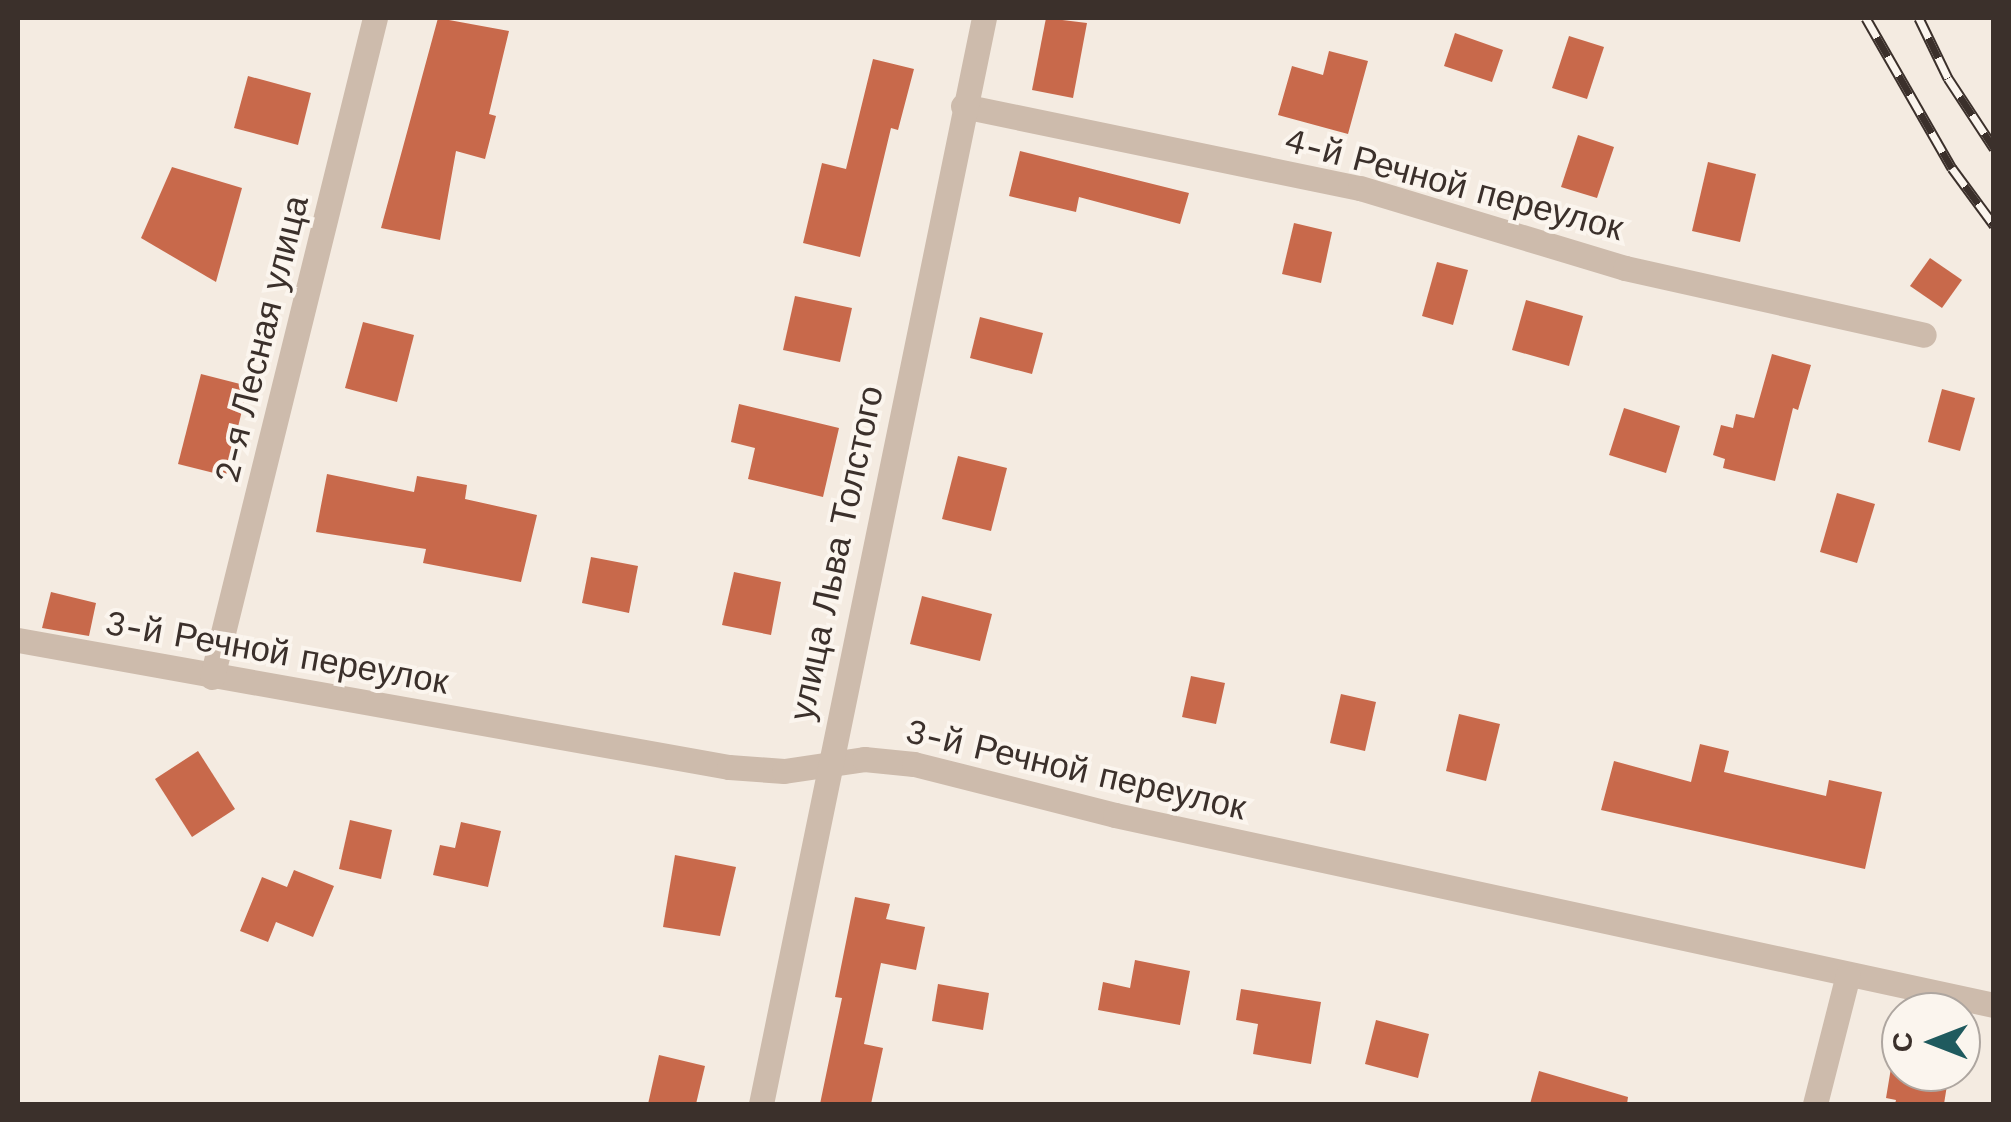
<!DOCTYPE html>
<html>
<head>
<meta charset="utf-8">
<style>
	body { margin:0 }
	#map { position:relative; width:2011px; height:1122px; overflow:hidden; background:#f4ebe1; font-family:"Work Sans",sans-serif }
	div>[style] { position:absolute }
	.building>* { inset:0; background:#c8694b }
	.street>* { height:25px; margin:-12.5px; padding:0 12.5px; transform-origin:12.5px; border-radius:12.5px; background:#cdbbac }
	.rail>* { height:11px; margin-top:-5.5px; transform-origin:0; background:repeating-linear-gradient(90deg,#fbf5ee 0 22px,#3b302b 0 44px); box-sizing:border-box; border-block:2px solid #3b302b }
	span { translate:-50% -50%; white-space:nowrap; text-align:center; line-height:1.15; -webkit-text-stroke:8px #fbf5ee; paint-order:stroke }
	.street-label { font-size:35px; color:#3b302b }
	.frame { position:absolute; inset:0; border:20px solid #3b302b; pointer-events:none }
	.north { position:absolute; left:1881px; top:992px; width:100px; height:100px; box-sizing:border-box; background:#fbf5ee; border:2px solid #aea6a0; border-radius:50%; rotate:270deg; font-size:28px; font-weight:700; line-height:40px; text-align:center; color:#3b302b }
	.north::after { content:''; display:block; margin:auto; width:35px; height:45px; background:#1f5a5e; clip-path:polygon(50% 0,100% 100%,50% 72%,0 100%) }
</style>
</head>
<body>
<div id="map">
	<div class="building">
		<i style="clip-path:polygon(438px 18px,509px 31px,489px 114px,496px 116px,485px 159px,456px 151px,440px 240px,381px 228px)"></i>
		<i style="clip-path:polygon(1046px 18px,1087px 23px,1073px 98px,1032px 90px)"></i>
		<i style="clip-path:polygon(1455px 33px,1503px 50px,1492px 82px,1444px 66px)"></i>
		<i style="clip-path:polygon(1569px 36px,1604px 47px,1587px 99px,1552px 88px)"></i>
		<i style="clip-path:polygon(1329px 51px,1368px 61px,1348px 134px,1278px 115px,1292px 66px,1323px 75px)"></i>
		<i style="clip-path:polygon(873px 59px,914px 69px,898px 130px,891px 128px,860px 257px,803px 243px,822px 163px,846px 169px)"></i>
		<i style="clip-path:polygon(248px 76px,311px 93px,298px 145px,234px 128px)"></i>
		<i style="clip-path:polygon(1578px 135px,1614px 147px,1597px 198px,1561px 187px)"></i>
		<i style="clip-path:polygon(1020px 151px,1189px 193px,1180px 224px,1079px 197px,1076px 212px,1009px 196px)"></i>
		<i style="clip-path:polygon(1708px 162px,1756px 174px,1740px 242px,1692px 231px)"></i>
		<i style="clip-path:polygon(172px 167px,242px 188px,216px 282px,141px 238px)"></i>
		<i style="clip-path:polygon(1294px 223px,1332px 232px,1321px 283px,1282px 274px)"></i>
		<i style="clip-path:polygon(1930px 258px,1962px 280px,1942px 308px,1910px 286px)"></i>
		<i style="clip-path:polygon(1437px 262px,1468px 270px,1453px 325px,1422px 316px)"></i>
		<i style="clip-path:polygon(795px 296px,852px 308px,840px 362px,783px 350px)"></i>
		<i style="clip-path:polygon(1526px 300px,1583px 316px,1569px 366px,1512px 350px)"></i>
		<i style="clip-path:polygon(980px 317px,1043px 333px,1032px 374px,970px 358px)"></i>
		<i style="clip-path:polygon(363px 322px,414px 335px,397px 402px,345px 388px)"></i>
		<i style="clip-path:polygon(1772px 354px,1811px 365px,1798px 410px,1793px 408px,1775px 481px,1723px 468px,1725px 459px,1713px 455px,1721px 425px,1733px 428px,1736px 414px,1754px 418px)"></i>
		<i style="clip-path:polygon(201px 374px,248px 386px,226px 476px,178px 464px)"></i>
		<i style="clip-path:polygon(1942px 389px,1975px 398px,1960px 451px,1928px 442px)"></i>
		<i style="clip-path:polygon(739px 404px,839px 428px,823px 497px,748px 479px,755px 448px,731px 442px)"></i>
		<i style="clip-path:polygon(1624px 408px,1680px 426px,1666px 473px,1609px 455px)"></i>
		<i style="clip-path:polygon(958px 456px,1007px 468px,991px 531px,942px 519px)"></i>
		<i style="clip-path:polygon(327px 474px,414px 492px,417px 476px,467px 485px,465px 499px,537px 515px,521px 582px,423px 563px,426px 549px,316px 532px)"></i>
		<i style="clip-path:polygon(1837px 493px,1875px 504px,1857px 563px,1820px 552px)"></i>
		<i style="clip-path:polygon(591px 557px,638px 566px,629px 613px,582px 603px)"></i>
		<i style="clip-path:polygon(734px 572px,781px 582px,771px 635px,722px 625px)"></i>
		<i style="clip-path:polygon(51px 592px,96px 603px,89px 636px,42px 628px)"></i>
		<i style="clip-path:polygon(922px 596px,992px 614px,980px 661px,910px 644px)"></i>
		<i style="clip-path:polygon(1191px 676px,1225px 683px,1216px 724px,1182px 717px)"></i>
		<i style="clip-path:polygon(1341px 694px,1376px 702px,1365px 751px,1330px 743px)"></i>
		<i style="clip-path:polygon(1459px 714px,1500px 724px,1486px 781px,1446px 771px)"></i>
		<i style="clip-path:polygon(1700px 744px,1729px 751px,1724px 772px,1826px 796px,1829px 780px,1882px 792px,1865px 869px,1601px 810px,1614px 761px,1691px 782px)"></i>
		<i style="clip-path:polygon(198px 751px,235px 809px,192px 837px,155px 779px)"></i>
		<i style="clip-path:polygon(350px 820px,392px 830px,381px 879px,339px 869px)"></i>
		<i style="clip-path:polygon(461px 822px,501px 831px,488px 887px,433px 875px,440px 845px,455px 848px)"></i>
		<i style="clip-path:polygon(675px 855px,736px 867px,720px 936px,663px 927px)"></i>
		<i style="clip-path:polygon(294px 870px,334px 886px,313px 937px,276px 922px,268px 942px,240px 931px,262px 877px,287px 887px)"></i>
		<i style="clip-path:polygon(855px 897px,890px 904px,886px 919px,925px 927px,916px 970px,881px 963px,864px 1044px,883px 1048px,871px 1104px,820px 1104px,842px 998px,835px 997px)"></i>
		<i style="clip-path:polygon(1135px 960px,1190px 971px,1180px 1025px,1098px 1010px,1103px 982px,1130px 988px)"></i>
		<i style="clip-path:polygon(938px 984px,989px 993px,983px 1030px,932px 1021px)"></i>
		<i style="clip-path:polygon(1241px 989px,1321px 1002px,1311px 1064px,1253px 1054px,1258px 1024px,1236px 1020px)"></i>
		<i style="clip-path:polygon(1376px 1020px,1429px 1034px,1418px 1078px,1365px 1064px)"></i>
		<i style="clip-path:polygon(659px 1055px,705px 1066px,696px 1104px,648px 1104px)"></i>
		<i style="clip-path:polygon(1891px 1068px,1948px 1079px,1944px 1104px,1895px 1104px,1896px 1100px,1886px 1098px)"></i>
		<i style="clip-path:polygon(1539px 1071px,1628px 1097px,1627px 1104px,1530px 1104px)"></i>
	</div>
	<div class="street">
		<i style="left:963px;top:106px;width:405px;rotate:11.7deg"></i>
		<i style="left:1360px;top:188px;width:277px;rotate:16.8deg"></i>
		<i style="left:1625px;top:268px;width:306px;rotate:12.6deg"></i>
		<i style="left:18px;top:640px;width:722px;rotate:10.13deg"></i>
		<i style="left:729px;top:767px;width:55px;rotate:4.2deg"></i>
		<i style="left:784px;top:771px;width:81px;rotate:-8.5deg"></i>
		<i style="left:864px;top:759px;width:50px;rotate:5.7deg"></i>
		<i style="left:914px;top:764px;width:207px;rotate:14.2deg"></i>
		<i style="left:1115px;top:815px;width:899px;rotate:12.2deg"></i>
		<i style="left:212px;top:677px;width:679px;rotate:-76.11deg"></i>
		<i style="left:761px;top:1104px;width:1109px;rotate:-78.4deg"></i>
		<i style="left:1815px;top:1104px;width:133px;rotate:-75.7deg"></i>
	</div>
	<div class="rail">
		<i style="left:1866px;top:18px;width:173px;rotate:60.2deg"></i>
		<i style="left:1952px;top:168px;width:71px;rotate:53.6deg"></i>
		<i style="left:1919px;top:18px;width:67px;rotate:64.2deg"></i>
		<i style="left:1948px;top:78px;width:84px;rotate:56.7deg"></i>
	</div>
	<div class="street-label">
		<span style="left:1454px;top:184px;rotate:15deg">4-й Речной переулок</span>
		<span style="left:261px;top:339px;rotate:-76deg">2-я Лесная улица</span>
		<span style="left:836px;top:553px;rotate:-78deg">улица Льва Толстого</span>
		<span style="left:277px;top:652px;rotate:10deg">3-й Речной переулок</span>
		<span style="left:1076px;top:769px;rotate:13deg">3-й Речной переулок</span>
	</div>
	<div class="frame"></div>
	<div class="north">С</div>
</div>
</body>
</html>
